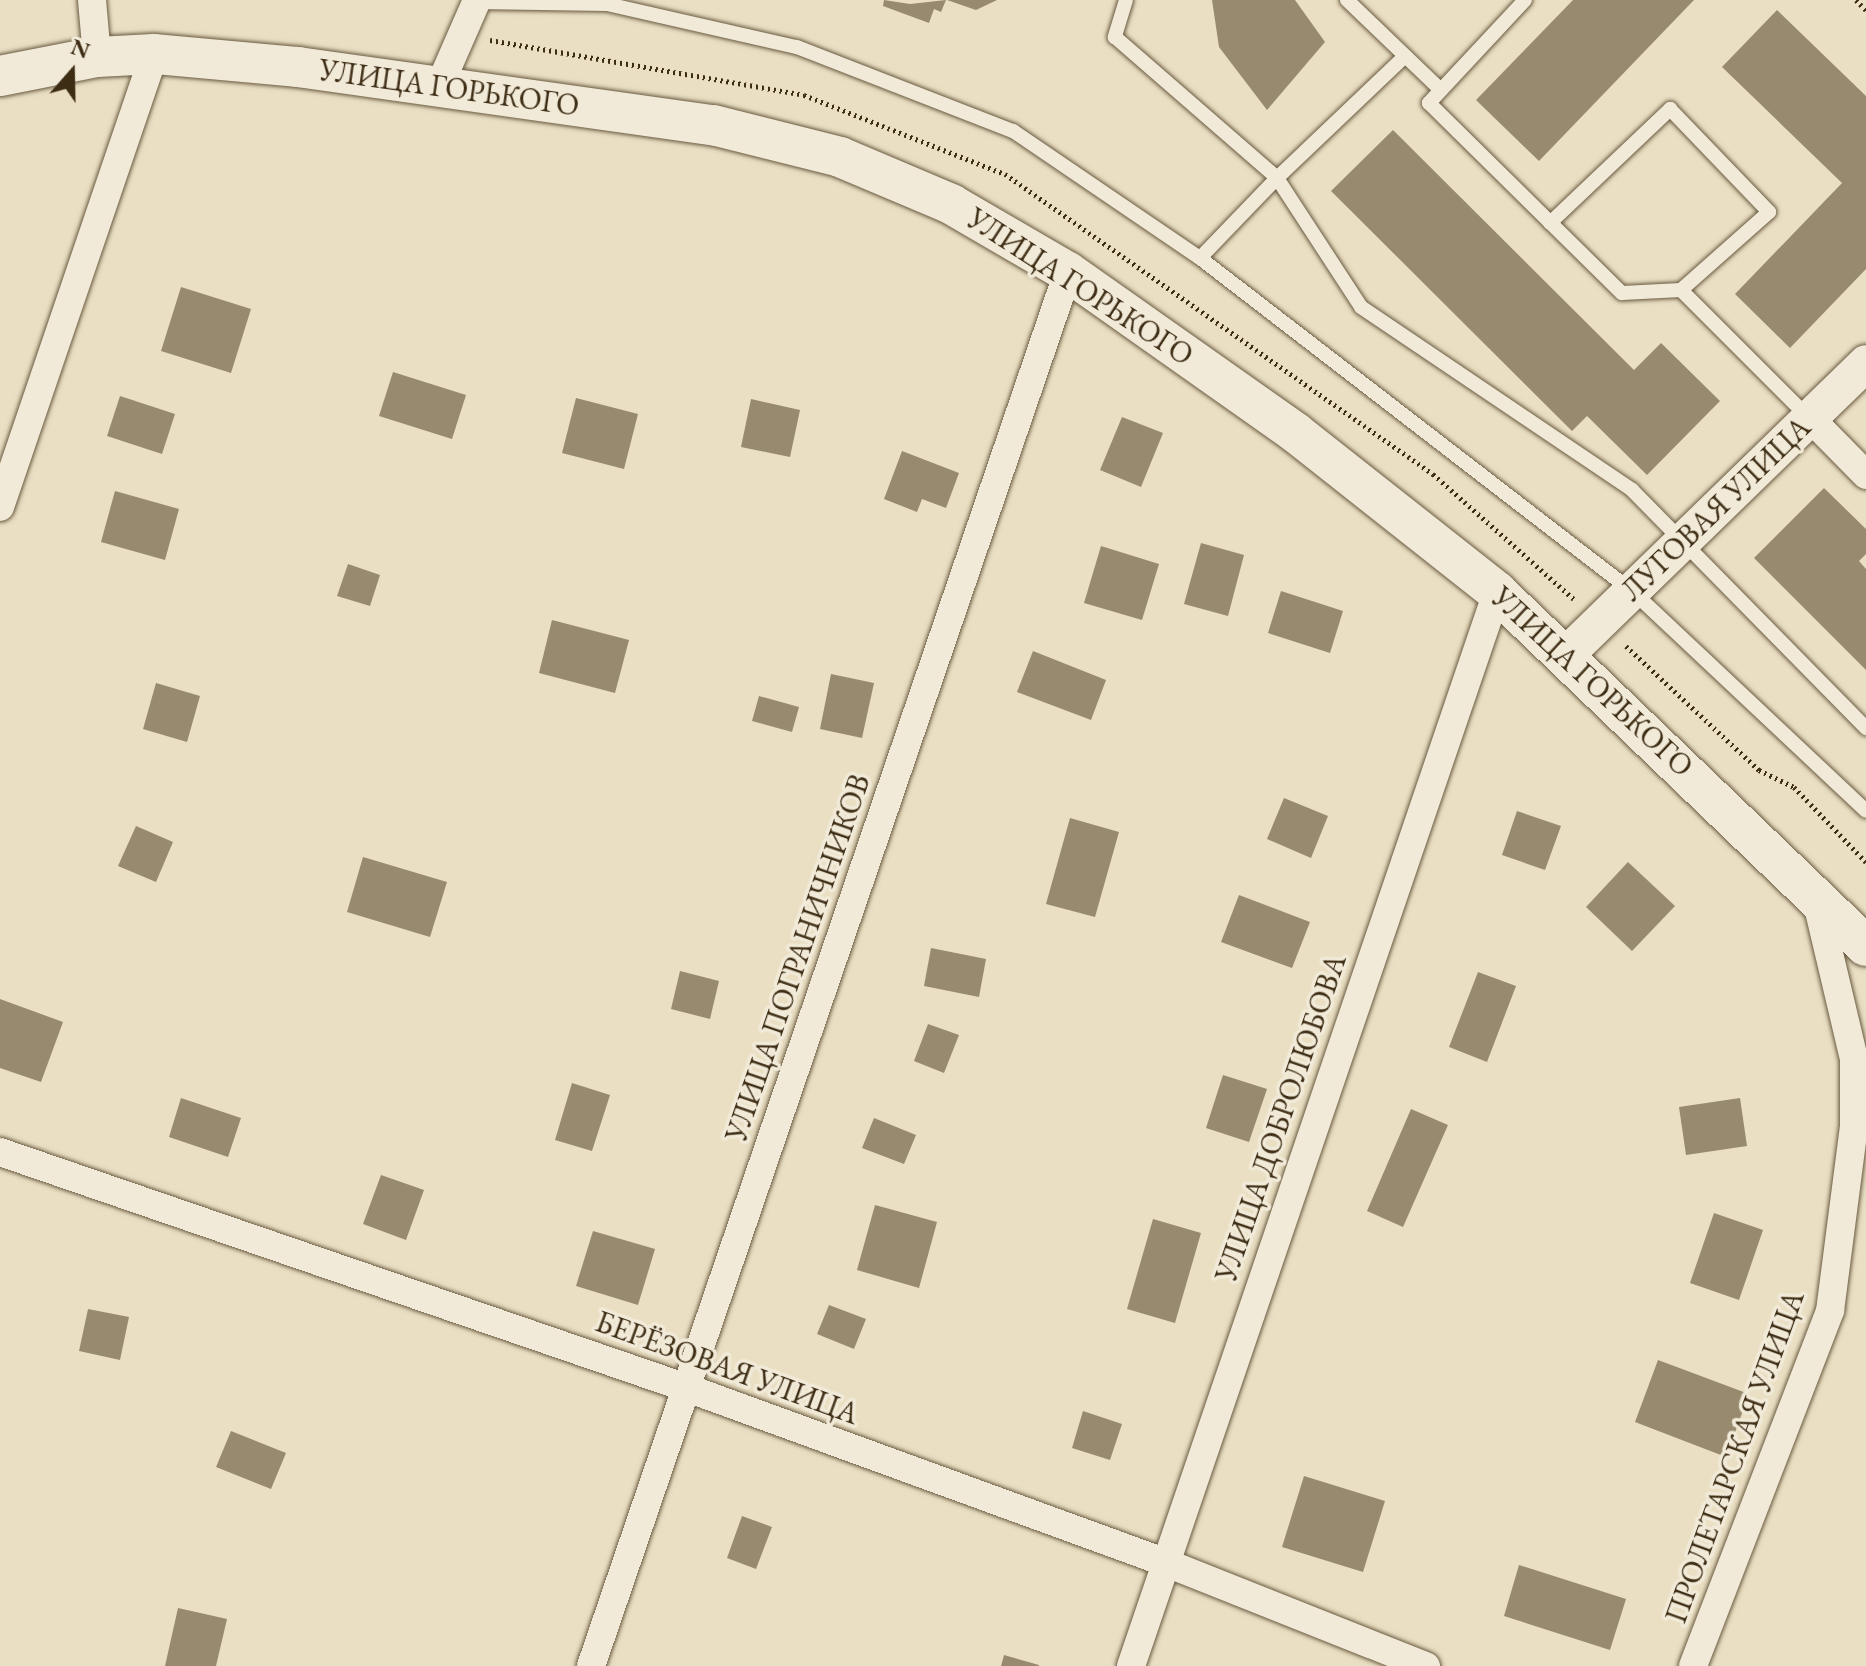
<!DOCTYPE html>
<html>
<head>
<meta charset="utf-8">
<style>
	body { margin:0 }
	#map { position:relative; width:1866px; height:1666px; overflow:hidden; background:#eadfc3; font-family:"EB Garamond",serif }
	div>[style] { position:absolute }
	.building>* { inset:0; background:#978a6f }
	.path>* { height:5px; margin-top:-2.5px; transform-origin:0; background:repeating-linear-gradient(90deg,#3e2d15 0 2px,transparent 0 6px) }
	.roads { filter:drop-shadow(0 0 2px #695a40) drop-shadow(0 0 2px #695a40) }
	.service>* { height:14px; margin:-7px; padding:0 7px; transform-origin:7px; border-radius:7px; background:#f1ead8 }
	.minor>* { height:28px; margin:-14px; padding:0 14px; transform-origin:14px; border-radius:14px; background:#f1ead8 }
	.tertiary>* { height:36px; margin:-18px; padding:0 18px; transform-origin:18px; border-radius:18px; background:#f1ead8 }
	.secondary>* { height:40px; margin:-20px; padding:0 20px; transform-origin:20px; border-radius:20px; background:#f1ead8 }
	span { translate:-50% -50%; white-space:nowrap; text-align:center; line-height:1.15; -webkit-text-stroke:7px #f1ead8; paint-order:stroke }
	.street-label { font-size:30px; color:#3e2d15 }
	.north { position:absolute; left:32px; top:32px; width:80px; height:80px; -webkit-text-stroke:6px #f1ead8; paint-order:stroke; rotate:20deg; font-size:22px; font-weight:700; line-height:32px; text-align:center; color:#3e2d15 }
	.north::after { content:''; display:block; margin:auto; width:28px; height:36px; background:#3e2d15; clip-path:polygon(50% 0,100% 100%,50% 72%,0 100%) }
</style>
</head>
<body>
<div id="map">
	<div class="building">
		<i style="clip-path:polygon(884px 0,910px 4px,946px 0,941px 12px,934px 9px,929px 23px,883px 6px)"></i>
		<i style="clip-path:polygon(947px 0,997px 0,976px 10px)"></i>
		<i style="clip-path:polygon(1212px 0,1295px 0,1325px 42px,1267px 110px,1219px 47px)"></i>
		<i style="clip-path:polygon(1573px 0,1694px 0,1539px 161px,1476px 100px)"></i>
		<i style="clip-path:polygon(1777px 10px,1866px 96px,1866px 269px,1790px 348px,1735px 294px,1842px 183px,1722px 67px)"></i>
		<i style="clip-path:polygon(1393px 130px,1634px 370px,1661px 343px,1720px 401px,1647px 475px,1587px 416px,1572px 431px,1331px 191px)"></i>
		<i style="clip-path:polygon(181px 287px,251px 309px,231px 373px,161px 351px)"></i>
		<i style="clip-path:polygon(393px 372px,466px 395px,452px 439px,379px 416px)"></i>
		<i style="clip-path:polygon(120px 396px,175px 414px,162px 454px,107px 436px)"></i>
		<i style="clip-path:polygon(576px 398px,638px 414px,624px 469px,562px 453px)"></i>
		<i style="clip-path:polygon(751px 399px,800px 410px,790px 457px,741px 447px)"></i>
		<i style="clip-path:polygon(1122px 417px,1163px 433px,1141px 487px,1100px 470px)"></i>
		<i style="clip-path:polygon(902px 451px,959px 473px,946px 508px,922px 499px,917px 512px,884px 499px)"></i>
		<i style="clip-path:polygon(1824px 488px,1866px 529px,1866px 554px,1859px 561px,1866px 569px,1866px 670px,1754px 558px)"></i>
		<i style="clip-path:polygon(115px 491px,179px 509px,165px 560px,101px 542px)"></i>
		<i style="clip-path:polygon(1201px 543px,1244px 555px,1228px 616px,1184px 604px)"></i>
		<i style="clip-path:polygon(1101px 546px,1159px 564px,1142px 620px,1084px 603px)"></i>
		<i style="clip-path:polygon(348px 564px,380px 575px,370px 606px,337px 596px)"></i>
		<i style="clip-path:polygon(1281px 591px,1343px 611px,1330px 653px,1268px 633px)"></i>
		<i style="clip-path:polygon(552px 620px,629px 640px,615px 693px,539px 673px)"></i>
		<i style="clip-path:polygon(1033px 651px,1106px 680px,1091px 720px,1017px 692px)"></i>
		<i style="clip-path:polygon(831px 674px,874px 683px,862px 738px,820px 729px)"></i>
		<i style="clip-path:polygon(156px 683px,200px 696px,187px 742px,143px 729px)"></i>
		<i style="clip-path:polygon(759px 696px,799px 707px,792px 732px,752px 721px)"></i>
		<i style="clip-path:polygon(1284px 798px,1328px 816px,1311px 858px,1267px 839px)"></i>
		<i style="clip-path:polygon(1517px 811px,1561px 826px,1545px 870px,1502px 855px)"></i>
		<i style="clip-path:polygon(1070px 818px,1119px 832px,1095px 917px,1046px 904px)"></i>
		<i style="clip-path:polygon(136px 826px,173px 842px,156px 882px,118px 866px)"></i>
		<i style="clip-path:polygon(363px 857px,447px 882px,430px 937px,347px 912px)"></i>
		<i style="clip-path:polygon(1628px 862px,1675px 906px,1632px 951px,1586px 907px)"></i>
		<i style="clip-path:polygon(1239px 895px,1310px 922px,1292px 968px,1221px 942px)"></i>
		<i style="clip-path:polygon(931px 948px,986px 959px,979px 997px,924px 986px)"></i>
		<i style="clip-path:polygon(680px 971px,719px 981px,710px 1019px,671px 1009px)"></i>
		<i style="clip-path:polygon(1478px 972px,1516px 986px,1487px 1062px,1449px 1047px)"></i>
		<i style="clip-path:polygon(0 999px,63px 1022px,41px 1082px,0 1068px)"></i>
		<i style="clip-path:polygon(928px 1024px,959px 1035px,944px 1073px,914px 1061px)"></i>
		<i style="clip-path:polygon(1223px 1075px,1267px 1089px,1249px 1142px,1206px 1128px)"></i>
		<i style="clip-path:polygon(572px 1083px,610px 1095px,592px 1151px,555px 1140px)"></i>
		<i style="clip-path:polygon(181px 1098px,241px 1118px,228px 1157px,169px 1137px)"></i>
		<i style="clip-path:polygon(1740px 1098px,1747px 1146px,1686px 1155px,1679px 1107px)"></i>
		<i style="clip-path:polygon(1411px 1109px,1448px 1125px,1403px 1227px,1367px 1211px)"></i>
		<i style="clip-path:polygon(874px 1118px,916px 1135px,904px 1164px,862px 1148px)"></i>
		<i style="clip-path:polygon(381px 1175px,424px 1190px,406px 1240px,363px 1224px)"></i>
		<i style="clip-path:polygon(875px 1205px,937px 1222px,919px 1288px,857px 1270px)"></i>
		<i style="clip-path:polygon(1714px 1213px,1763px 1230px,1739px 1300px,1690px 1283px)"></i>
		<i style="clip-path:polygon(1153px 1219px,1201px 1233px,1175px 1323px,1127px 1309px)"></i>
		<i style="clip-path:polygon(593px 1231px,655px 1249px,638px 1305px,576px 1286px)"></i>
		<i style="clip-path:polygon(829px 1305px,866px 1319px,854px 1349px,817px 1334px)"></i>
		<i style="clip-path:polygon(88px 1309px,129px 1317px,120px 1360px,79px 1351px)"></i>
		<i style="clip-path:polygon(1658px 1360px,1749px 1394px,1726px 1457px,1635px 1422px)"></i>
		<i style="clip-path:polygon(1083px 1411px,1122px 1424px,1110px 1460px,1072px 1448px)"></i>
		<i style="clip-path:polygon(231px 1431px,286px 1453px,271px 1489px,216px 1467px)"></i>
		<i style="clip-path:polygon(1304px 1476px,1385px 1501px,1363px 1572px,1282px 1547px)"></i>
		<i style="clip-path:polygon(742px 1516px,772px 1527px,756px 1569px,727px 1558px)"></i>
		<i style="clip-path:polygon(1519px 1565px,1626px 1599px,1610px 1650px,1504px 1616px)"></i>
		<i style="clip-path:polygon(178px 1608px,227px 1619px,216px 1666px,165px 1666px)"></i>
		<i style="clip-path:polygon(1004px 1655px,1039px 1665px,1039px 1666px,1001px 1666px)"></i>
	</div>
	<div class="path">
		<i style="left:1856px;top:0;width:14px;rotate:45deg"></i>
		<i style="left:490px;top:40px;width:319px;rotate:9.9deg"></i>
		<i style="left:804px;top:95px;width:216px;rotate:21.5deg"></i>
		<i style="left:1005px;top:174px;width:523px;rotate:35.03deg"></i>
		<i style="left:1433px;top:474px;width:188px;rotate:41.6deg"></i>
		<i style="left:1626px;top:646px;width:182px;rotate:43deg"></i>
		<i style="left:1759px;top:770px;width:39px;rotate:26deg"></i>
		<i style="left:1794px;top:787px;width:104px;rotate:46.2deg"></i>
	</div>
	<div class="roads">
		<div class="service">
			<i style="left:1126px;top:0;width:39px;rotate:107deg"></i>
			<i style="left:1115px;top:37px;width:215px;rotate:41deg"></i>
			<i style="left:1277px;top:178px;width:174px;rotate:-43.6deg"></i>
			<i style="left:1347px;top:0;width:130px;rotate:43.8deg"></i>
			<i style="left:1525px;top:0;width:141px;rotate:133deg"></i>
			<i style="left:1429px;top:103px;width:271px;rotate:44.6deg"></i>
			<i style="left:1622px;top:293px;width:59px;rotate:-2.9deg"></i>
			<i style="left:1681px;top:290px;width:181px;rotate:45deg"></i>
			<i style="left:476px;top:2px;width:131px;rotate:0.9deg"></i>
			<i style="left:607px;top:4px;width:195px;rotate:12.8deg"></i>
			<i style="left:797px;top:47px;width:232px;rotate:21.3deg"></i>
			<i style="left:1013px;top:131px;width:226px;rotate:34.2deg"></i>
			<i style="left:1200px;top:258px;width:545px;rotate:37.63deg"></i>
			<i style="left:1632px;top:591px;width:321px;rotate:43.2deg"></i>
			<i style="left:1550px;top:223px;width:166px;rotate:-43.5deg"></i>
			<i style="left:1670px;top:109px;width:143px;rotate:46.1deg"></i>
			<i style="left:1769px;top:212px;width:118px;rotate:138.4deg"></i>
			<i style="left:1200px;top:258px;width:111px;rotate:-46.1deg"></i>
			<i style="left:1277px;top:178px;width:154px;rotate:56.9deg"></i>
			<i style="left:1361px;top:307px;width:327px;rotate:34deg"></i>
			<i style="left:1632px;top:490px;width:334px;rotate:45.5deg"></i>
		</div>
		<div class="minor">
			<i style="left:92px;top:0;width:57px;rotate:85deg"></i>
			<i style="left:439px;top:87px;width:95px;rotate:-66.4deg"></i>
			<i style="left:1810px;top:418px;width:80px;rotate:45.5deg"></i>
			<i style="left:0;top:507px;width:478px;rotate:-71.2deg"></i>
			<i style="left:0;top:1152px;width:726px;rotate:18.96deg"></i>
			<i style="left:687px;top:1388px;width:508px;rotate:20.04deg"></i>
			<i style="left:1164px;top:1562px;width:282px;rotate:21.7deg"></i>
			<i style="left:591px;top:1666px;width:1473px;rotate:-71.11deg"></i>
			<i style="left:1131px;top:1666px;width:1135px;rotate:-71.18deg"></i>
			<i style="left:1693px;top:1666px;width:381px;rotate:-68.9deg"></i>
			<i style="left:1830px;top:1311px;width:187px;rotate:-82.6deg"></i>
			<i style="left:1854px;top:1126px;width:67px;rotate:-90deg"></i>
			<i style="left:1854px;top:1059px;width:165px;rotate:-103.3deg"></i>
		</div>
		<div class="tertiary">
			<i style="left:1567px;top:654px;width:417px;rotate:-44.2deg"></i>
		</div>
		<div class="secondary">
			<i style="left:0;top:76px;width:99px;rotate:-11.1deg"></i>
			<i style="left:97px;top:57px;width:57px;rotate:-3deg"></i>
			<i style="left:154px;top:54px;width:145px;rotate:5.2deg"></i>
			<i style="left:298px;top:67px;width:419px;rotate:8deg"></i>
			<i style="left:713px;top:125px;width:131px;rotate:14.1deg"></i>
			<i style="left:840px;top:157px;width:121px;rotate:22.9deg"></i>
			<i style="left:951px;top:204px;width:135px;rotate:30.2deg"></i>
			<i style="left:1068px;top:272px;width:279px;rotate:35.2deg"></i>
			<i style="left:1296px;top:433px;width:256px;rotate:38.3deg"></i>
			<i style="left:1497px;top:592px;width:511px;rotate:43.81deg"></i>
		</div>
	</div>
	<div class="street-label">
		<span style="left:449px;top:88px;rotate:8deg">УЛИЦА ГОРЬКОГО</span>
		<span style="left:1080px;top:287px;rotate:33deg">УЛИЦА ГОРЬКОГО</span>
		<span style="left:1716px;top:509px;rotate:-44deg">ЛУГОВАЯ УЛИЦА</span>
		<span style="left:1592px;top:682px;rotate:43deg">УЛИЦА ГОРЬКОГО</span>
		<span style="left:798px;top:958px;rotate:-71deg">УЛИЦА ПОГРАНИЧНИКОВ</span>
		<span style="left:1281px;top:1118px;rotate:-71deg">УЛИЦА ДОБРОЛЮБОВА</span>
		<span style="left:727px;top:1368px;rotate:20deg">БЕРЁЗОВАЯ УЛИЦА</span>
		<span style="left:1735px;top:1457px;rotate:-70deg">ПРОЛЕТАРСКАЯ УЛИЦА</span>
	</div>
	<div class="north">N</div>
</div>
</body>
</html>
